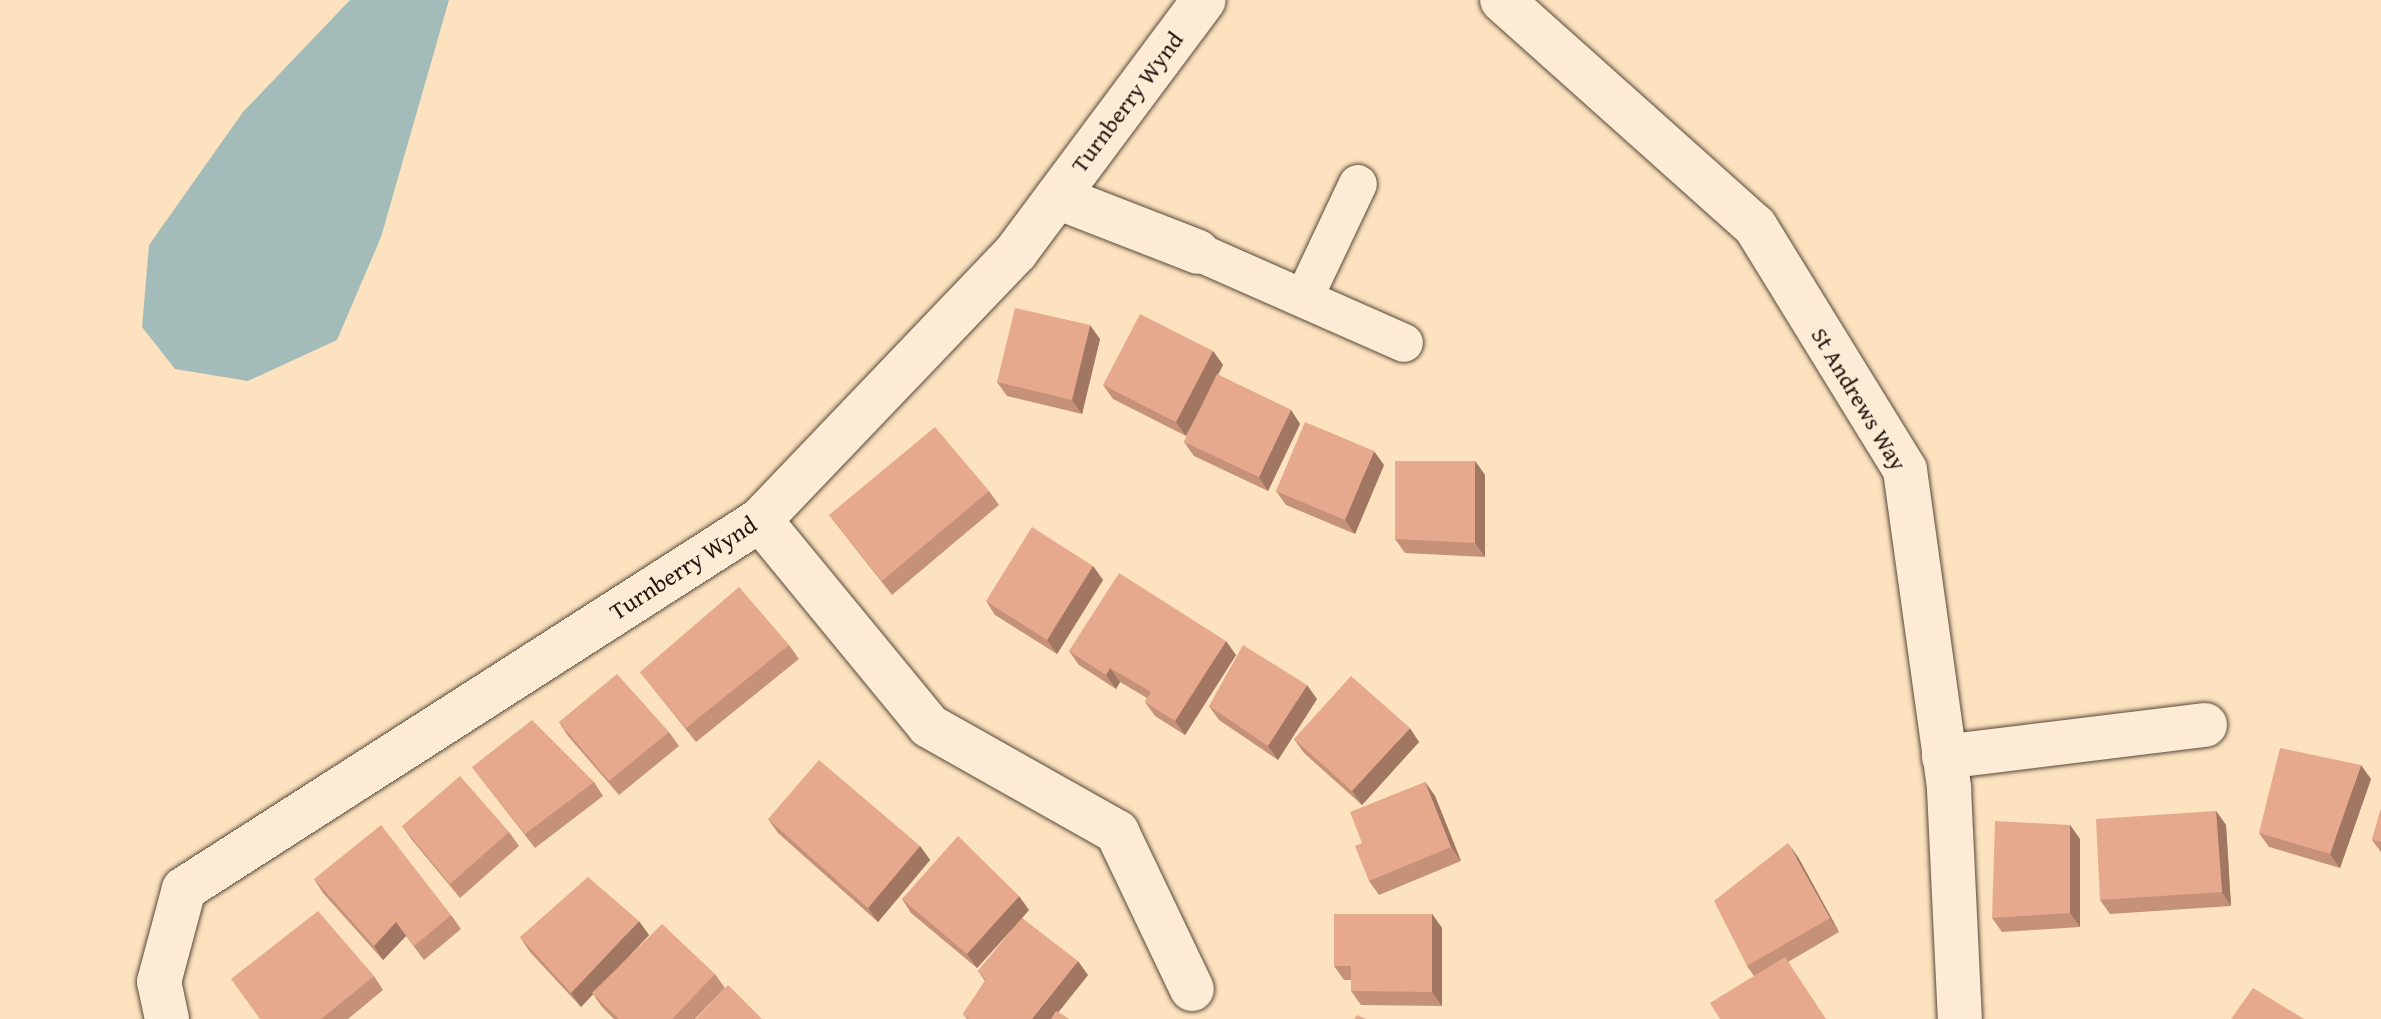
<!DOCTYPE html>
<html>
<head>
<meta charset="utf-8">
<style>
	body { margin:0 }
	#map { position:relative; width:2381px; height:1019px; overflow:hidden; background:#fce2be; font-family:"Gentium Book Plus",serif }
	div>[style] { position:absolute }
	.water>* { inset:0; background:#a3bcba }
	.roads { filter:drop-shadow(0 0 2px #58483a) drop-shadow(0 0 2px #58483a) }
	.service>* { height:38px; margin:-19px; padding:0 19px; transform-origin:19px; border-radius:19px; background:#fdecd5 }
	.minor>* { height:44px; margin:-22px; padding:0 22px; transform-origin:22px; border-radius:22px; background:#fdecd5 }
	.wall>* { inset:0; background:#c69179 }
	.shaded-wall>* { inset:0; background:#a17663 }
	.building>* { inset:0; background:#e6a98d }
	span { translate:-50% -50%; white-space:nowrap; text-align:center; line-height:1.15; -webkit-text-stroke:6px #fdecd5; paint-order:stroke }
	.street-label { font-size:24px; color:#21150e }
</style>
</head>
<body>
<div id="map">
	<div class="water">
		<i style="clip-path:polygon(350px 0,449px 0,381px 237px,337px 340px,248px 381px,175px 369px,142px 327px,149px 245px,243px 112px)"></i>
	</div>
	<div class="roads">
		<div class="service">
			<i style="left:1198px;top:252px;width:225px;rotate:23.8deg"></i>
			<i style="left:1304px;top:298px;width:126px;rotate:-64.7deg"></i>
		</div>
		<div class="minor">
			<i style="left:1502px;top:0;width:339px;rotate:41.8deg"></i>
			<i style="left:1755px;top:226px;width:286px;rotate:58.4deg"></i>
			<i style="left:1905px;top:470px;width:322px;rotate:82.1deg"></i>
			<i style="left:1949px;top:789px;width:230px;rotate:87.3deg"></i>
			<i style="left:1057px;top:197px;width:151px;rotate:21.3deg"></i>
			<i style="left:760px;top:520px;width:266px;rotate:50.6deg"></i>
			<i style="left:929px;top:726px;width:216px;rotate:29.4deg"></i>
			<i style="left:1117px;top:832px;width:174px;rotate:64.5deg"></i>
			<i style="left:1944px;top:757px;width:263px;rotate:-7deg"></i>
			<i style="left:167px;top:1019px;width:38px;rotate:-102deg"></i>
			<i style="left:159px;top:982px;width:96px;rotate:-75deg"></i>
			<i style="left:184px;top:889px;width:684px;rotate:-32.64deg"></i>
			<i style="left:760px;top:520px;width:371px;rotate:-46.3deg"></i>
			<i style="left:1016px;top:252px;width:314px;rotate:-53.3deg"></i>
		</div>
	</div>
	<div class="wall">
		<i style="clip-path:polygon(1100px 339px,1082px 414px,1007px 396px,997px 382px)"></i>
		<i style="clip-path:polygon(1213px 351px,1223px 365px,1218px 375px,1291px 410px,1300px 424px,1268px 491px,1194px 456px,1184px 442px,1197px 415px,1186px 436px,1113px 399px,1103px 385px)"></i>
		<i style="clip-path:polygon(1475px 461px,1485px 475px,1485px 557px,1405px 553px,1395px 539px)"></i>
		<i style="clip-path:polygon(1384px 465px,1355px 534px,1286px 505px,1276px 491px)"></i>
		<i style="clip-path:polygon(989px 491px,999px 505px,892px 595px,829px 515px)"></i>
		<i style="clip-path:polygon(1093px 566px,1103px 580px,1057px 654px,995px 615px,986px 601px)"></i>
		<i style="clip-path:polygon(789px 645px,799px 659px,696px 742px,640px 672px)"></i>
		<i style="clip-path:polygon(1069px 651px,1236px 655px,1185px 735px,1155px 716px,1145px 702px,1147px 698px,1120px 682px,1116px 689px,1079px 665px)"></i>
		<i style="clip-path:polygon(1317px 699px,1278px 760px,1219px 720px,1209px 706px)"></i>
		<i style="clip-path:polygon(559px 722px,669px 732px,679px 746px,619px 795px,568px 736px)"></i>
		<i style="clip-path:polygon(1294px 739px,1419px 742px,1362px 805px,1304px 753px)"></i>
		<i style="clip-path:polygon(472px 767px,594px 782px,603px 796px,535px 848px)"></i>
		<i style="clip-path:polygon(2371px 779px,2340px 868px,2269px 847px,2259px 833px)"></i>
		<i style="clip-path:polygon(1425px 782px,1435px 796px,1461px 861px,1379px 895px,1369px 881px,1362px 843px)"></i>
		<i style="clip-path:polygon(2381px 809px,2381px 852px,2372px 840px)"></i>
		<i style="clip-path:polygon(2216px 811px,2226px 825px,2231px 906px,2110px 914px,2100px 900px)"></i>
		<i style="clip-path:polygon(768px 819px,920px 846px,930px 860px,878px 922px,778px 833px)"></i>
		<i style="clip-path:polygon(2070px 825px,2080px 839px,2080px 927px,2002px 932px,1992px 918px)"></i>
		<i style="clip-path:polygon(402px 826px,509px 832px,519px 846px,460px 898px,412px 840px)"></i>
		<i style="clip-path:polygon(1798px 857px,1839px 932px,1788px 962px,1754px 976px,1747px 966px)"></i>
		<i style="clip-path:polygon(314px 879px,451px 915px,461px 929px,424px 960px,406px 936px,383px 960px,323px 893px)"></i>
		<i style="clip-path:polygon(902px 899px,1029px 910px,1022px 918px,1088px 975px,1058px 1012px,1069px 1019px,967px 1019px,963px 1014px,985px 981px,978px 971px,1017px 924px,977px 968px,911px 913px)"></i>
		<i style="clip-path:polygon(1432px 914px,1442px 928px,1442px 1006px,1361px 1005px,1351px 991px,1351px 980px,1344px 980px,1334px 966px)"></i>
		<i style="clip-path:polygon(649px 935px,619px 967px,715px 974px,725px 988px,695px 1019px,614px 1019px,602px 1007px,593px 994px,581px 1007px,530px 952px,520px 937px)"></i>
		<i style="clip-path:polygon(374px 976px,383px 990px,348px 1019px,260px 1019px)"></i>
	</div>
	<div class="shaded-wall">
		<i style="clip-path:polygon(1090px 325px,1100px 339px,1082px 414px,1072px 400px)"></i>
		<i style="clip-path:polygon(1213px 351px,1223px 365px,1186px 436px,1176px 422px)"></i>
		<i style="clip-path:polygon(1291px 410px,1300px 424px,1268px 491px,1259px 477px)"></i>
		<i style="clip-path:polygon(1374px 451px,1384px 465px,1355px 534px,1345px 520px)"></i>
		<i style="clip-path:polygon(1475px 461px,1485px 475px,1485px 557px,1475px 543px)"></i>
		<i style="clip-path:polygon(1093px 566px,1103px 580px,1057px 654px,1047px 640px)"></i>
		<i style="clip-path:polygon(1226px 641px,1236px 655px,1185px 735px,1175px 721px)"></i>
		<i style="clip-path:polygon(1110px 668px,1120px 682px,1116px 689px,1106px 675px)"></i>
		<i style="clip-path:polygon(1307px 685px,1317px 699px,1278px 760px,1268px 746px)"></i>
		<i style="clip-path:polygon(1410px 728px,1419px 742px,1362px 805px,1352px 791px)"></i>
		<i style="clip-path:polygon(2361px 765px,2371px 779px,2340px 868px,2330px 854px)"></i>
		<i style="clip-path:polygon(1425px 782px,1435px 796px,1461px 861px,1451px 847px)"></i>
		<i style="clip-path:polygon(2216px 811px,2226px 825px,2231px 906px,2222px 892px)"></i>
		<i style="clip-path:polygon(2070px 825px,2080px 839px,2080px 927px,2070px 913px)"></i>
		<i style="clip-path:polygon(1788px 843px,1798px 857px,1839px 932px,1830px 918px)"></i>
		<i style="clip-path:polygon(920px 846px,930px 860px,878px 922px,868px 908px)"></i>
		<i style="clip-path:polygon(1019px 896px,1029px 910px,977px 968px,967px 954px)"></i>
		<i style="clip-path:polygon(1432px 914px,1442px 928px,1442px 1006px,1432px 992px)"></i>
		<i style="clip-path:polygon(639px 921px,649px 935px,581px 1007px,571px 993px)"></i>
		<i style="clip-path:polygon(396px 922px,406px 936px,383px 960px,374px 946px)"></i>
		<i style="clip-path:polygon(1078px 961px,1088px 975px,1053px 1019px,1032px 1019px)"></i>
	</div>
	<div class="building">
		<i style="clip-path:polygon(1015px 308px,1090px 325px,1072px 400px,997px 382px)"></i>
		<i style="clip-path:polygon(1140px 314px,1213px 351px,1176px 422px,1103px 385px)"></i>
		<i style="clip-path:polygon(1217px 374px,1291px 410px,1259px 477px,1184px 442px)"></i>
		<i style="clip-path:polygon(1305px 422px,1374px 451px,1345px 520px,1276px 491px)"></i>
		<i style="clip-path:polygon(935px 427px,989px 491px,882px 581px,829px 515px)"></i>
		<i style="clip-path:polygon(1395px 461px,1475px 461px,1475px 543px,1395px 539px)"></i>
		<i style="clip-path:polygon(1032px 527px,1093px 566px,1047px 640px,986px 601px)"></i>
		<i style="clip-path:polygon(1119px 573px,1226px 641px,1175px 721px,1145px 702px,1151px 692px,1110px 668px,1106px 675px,1069px 651px)"></i>
		<i style="clip-path:polygon(739px 587px,789px 645px,686px 728px,640px 672px)"></i>
		<i style="clip-path:polygon(1243px 645px,1307px 685px,1268px 746px,1209px 706px)"></i>
		<i style="clip-path:polygon(617px 674px,669px 732px,609px 781px,559px 722px)"></i>
		<i style="clip-path:polygon(1351px 676px,1410px 728px,1352px 791px,1294px 739px)"></i>
		<i style="clip-path:polygon(532px 720px,594px 782px,525px 834px,472px 767px)"></i>
		<i style="clip-path:polygon(2280px 748px,2361px 765px,2330px 854px,2259px 833px)"></i>
		<i style="clip-path:polygon(819px 760px,920px 846px,868px 908px,768px 819px)"></i>
		<i style="clip-path:polygon(460px 776px,509px 832px,450px 884px,402px 826px)"></i>
		<i style="clip-path:polygon(1425px 782px,1451px 847px,1369px 881px,1355px 846px,1362px 843px,1350px 812px)"></i>
		<i style="clip-path:polygon(2381px 809px,2381px 842px,2372px 840px)"></i>
		<i style="clip-path:polygon(2216px 811px,2222px 892px,2100px 900px,2096px 819px)"></i>
		<i style="clip-path:polygon(1995px 821px,2070px 825px,2070px 913px,1992px 918px)"></i>
		<i style="clip-path:polygon(381px 825px,451px 915px,414px 946px,396px 922px,374px 946px,314px 879px)"></i>
		<i style="clip-path:polygon(958px 836px,1019px 896px,967px 954px,902px 899px)"></i>
		<i style="clip-path:polygon(1788px 843px,1830px 918px,1747px 966px,1714px 901px)"></i>
		<i style="clip-path:polygon(588px 877px,639px 921px,571px 993px,520px 937px)"></i>
		<i style="clip-path:polygon(318px 911px,374px 976px,321px 1019px,260px 1019px,231px 979px)"></i>
		<i style="clip-path:polygon(1334px 914px,1432px 914px,1432px 992px,1351px 991px,1351px 966px,1334px 966px)"></i>
		<i style="clip-path:polygon(1022px 918px,1078px 961px,1032px 1019px,969px 1019px,963px 1014px,986px 980px,978px 971px)"></i>
		<i style="clip-path:polygon(662px 924px,715px 974px,672px 1019px,619px 1019px,592px 993px)"></i>
		<i style="clip-path:polygon(1785px 957px,1826px 1019px,1720px 1019px,1710px 1003px)"></i>
		<i style="clip-path:polygon(728px 985px,762px 1019px,696px 1019px)"></i>
		<i style="clip-path:polygon(2253px 988px,2304px 1019px,2231px 1019px)"></i>
		<i style="clip-path:polygon(1056px 1011px,1069px 1019px,1051px 1019px)"></i>
		<i style="clip-path:polygon(1357px 1015px,1366px 1019px,1354px 1019px)"></i>
	</div>
	<div class="street-label">
		<span style="left:1127px;top:102px;rotate:-53deg">Turnberry Wynd</span>
		<span style="left:1859px;top:399px;rotate:59deg">St Andrews Way</span>
		<span style="left:683px;top:568px;rotate:-33deg">Turnberry Wynd</span>
	</div>
</div>
</body>
</html>
